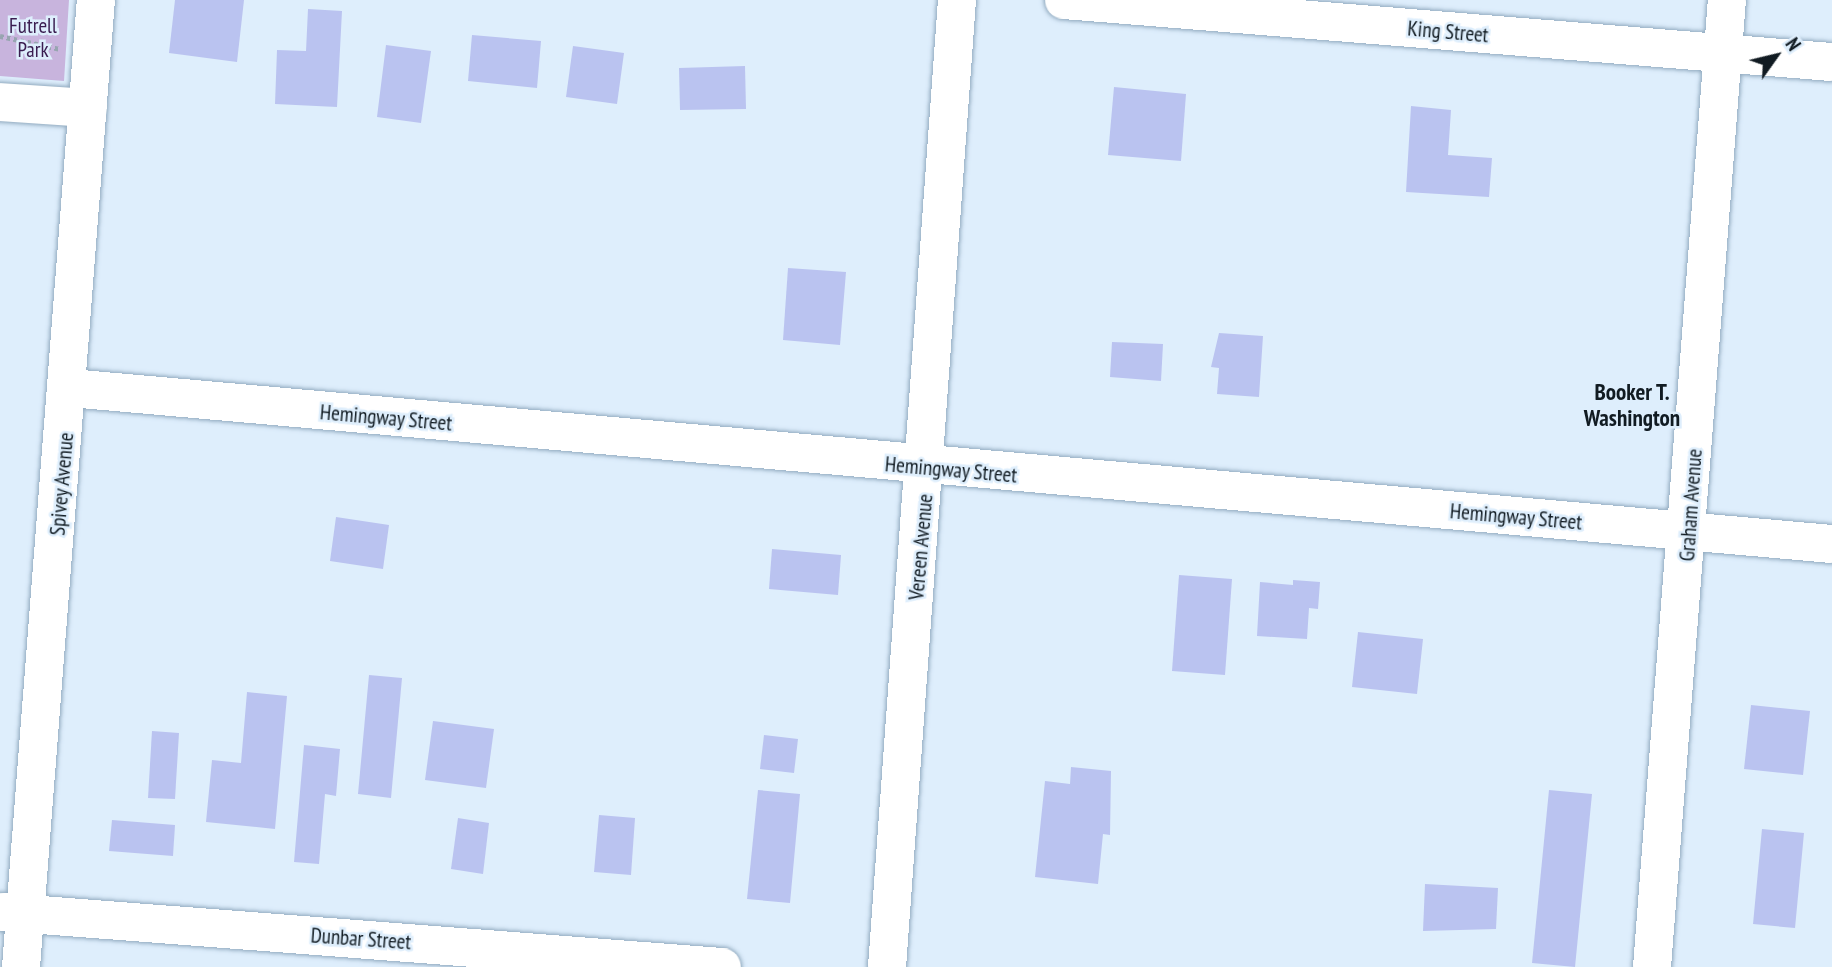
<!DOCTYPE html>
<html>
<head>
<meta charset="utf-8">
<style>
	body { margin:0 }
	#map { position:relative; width:1832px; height:967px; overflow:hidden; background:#deeefc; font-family:"PT Sans Narrow",sans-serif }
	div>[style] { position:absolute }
	.green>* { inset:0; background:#c8b4dd }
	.building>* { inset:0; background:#bac3f0 }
	.path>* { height:4.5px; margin-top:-2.25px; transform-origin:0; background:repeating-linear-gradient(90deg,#97a5b0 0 3.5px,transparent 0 7px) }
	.roads { filter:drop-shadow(0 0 2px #92abc0) drop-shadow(0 0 2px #92abc0) }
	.minor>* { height:38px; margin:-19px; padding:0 19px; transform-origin:19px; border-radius:19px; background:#fff }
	span { translate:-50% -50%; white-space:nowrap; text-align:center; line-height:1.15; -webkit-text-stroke:5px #deeefc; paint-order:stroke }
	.park-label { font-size:21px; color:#3a1d50 }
	.street-label { font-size:21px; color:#111b22 }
	.neighbourhood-label { font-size:23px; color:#111b22; font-weight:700 }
	.north { position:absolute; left:1741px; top:21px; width:70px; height:70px; -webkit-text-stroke:5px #deeefc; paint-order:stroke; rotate:56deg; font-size:19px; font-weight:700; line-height:28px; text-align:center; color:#111b22 }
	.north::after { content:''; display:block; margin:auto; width:24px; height:32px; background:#111b22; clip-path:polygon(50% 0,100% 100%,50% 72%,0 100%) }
</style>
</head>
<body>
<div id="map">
	<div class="green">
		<i style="clip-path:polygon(0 0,69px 0,64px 81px,0 76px)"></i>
	</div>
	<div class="building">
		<i style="clip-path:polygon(175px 0,244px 0,237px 62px,169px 53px)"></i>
		<i style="clip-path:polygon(308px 9px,342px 11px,337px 107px,275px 104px,277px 50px,306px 51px)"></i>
		<i style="clip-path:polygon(472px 35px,541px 41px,537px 88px,468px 81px)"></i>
		<i style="clip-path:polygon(386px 45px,431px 51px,421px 123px,377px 117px)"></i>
		<i style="clip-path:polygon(573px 46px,624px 53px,617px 104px,566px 97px)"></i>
		<i style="clip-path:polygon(745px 66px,746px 109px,680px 110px,679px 68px)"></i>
		<i style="clip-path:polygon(1114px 87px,1186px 94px,1181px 161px,1108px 155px)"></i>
		<i style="clip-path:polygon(1411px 106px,1451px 110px,1448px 155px,1492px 158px,1489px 197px,1406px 192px)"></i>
		<i style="clip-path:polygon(788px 268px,846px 272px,840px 345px,783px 340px)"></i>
		<i style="clip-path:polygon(1219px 333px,1263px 336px,1259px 397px,1217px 394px,1219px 368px,1211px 367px)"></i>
		<i style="clip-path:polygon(1112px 342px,1163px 344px,1161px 381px,1110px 377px)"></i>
		<i style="clip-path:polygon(336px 517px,389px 525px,383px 569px,330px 561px)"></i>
		<i style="clip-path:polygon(772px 549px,841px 555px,838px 595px,769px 589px)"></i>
		<i style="clip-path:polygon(1179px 575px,1232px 579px,1225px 675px,1172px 671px)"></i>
		<i style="clip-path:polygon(1293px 580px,1320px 582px,1318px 609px,1309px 608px,1307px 639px,1257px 636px,1260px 582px,1293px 585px)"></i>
		<i style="clip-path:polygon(1358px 632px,1423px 639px,1417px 694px,1352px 687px)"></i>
		<i style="clip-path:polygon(369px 675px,402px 678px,391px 798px,358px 794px)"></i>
		<i style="clip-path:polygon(247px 692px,287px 696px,275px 829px,206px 822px,212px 760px,241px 763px)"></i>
		<i style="clip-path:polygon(1751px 705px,1810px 711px,1803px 775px,1744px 769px)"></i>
		<i style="clip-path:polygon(433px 721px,494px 729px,486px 788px,425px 780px)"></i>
		<i style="clip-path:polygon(152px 731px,179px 733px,175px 799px,148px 798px)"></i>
		<i style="clip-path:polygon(764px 735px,798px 739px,794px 773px,760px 769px)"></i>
		<i style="clip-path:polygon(304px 745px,340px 749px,336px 796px,325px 794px,319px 864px,294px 862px)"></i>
		<i style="clip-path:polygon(1071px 767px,1111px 771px,1110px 835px,1103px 834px,1098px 884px,1035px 877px,1045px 781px,1070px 784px)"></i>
		<i style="clip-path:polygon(758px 790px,800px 794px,790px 903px,747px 899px)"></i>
		<i style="clip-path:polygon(1549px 790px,1592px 794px,1575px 967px,1532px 963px)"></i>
		<i style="clip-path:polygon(599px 815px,635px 818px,631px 875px,594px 872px)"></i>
		<i style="clip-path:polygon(458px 818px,489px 823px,483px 874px,451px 869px)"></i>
		<i style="clip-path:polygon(112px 820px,175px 825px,173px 856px,109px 851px)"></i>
		<i style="clip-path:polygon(1762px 829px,1804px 833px,1795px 928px,1753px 924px)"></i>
		<i style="clip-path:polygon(1425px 884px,1498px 888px,1496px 929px,1423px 931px)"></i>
	</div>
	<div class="path">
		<i style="left:0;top:36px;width:61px;rotate:12.2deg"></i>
	</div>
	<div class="roads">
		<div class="minor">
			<i style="left:1064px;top:0;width:770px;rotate:4.62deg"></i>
			<i style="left:0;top:102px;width:88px;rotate:3.9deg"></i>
			<i style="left:70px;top:388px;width:1769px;rotate:5.06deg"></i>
			<i style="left:2px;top:912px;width:722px;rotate:4.37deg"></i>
			<i style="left:21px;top:967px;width:970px;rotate:-85.57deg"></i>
			<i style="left:887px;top:967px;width:970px;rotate:-85.86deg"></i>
			<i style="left:1652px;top:967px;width:970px;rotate:-85.57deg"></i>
		</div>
	</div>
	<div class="park-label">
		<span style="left:33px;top:38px">Futrell<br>Park</span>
	</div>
	<div class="street-label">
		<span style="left:1448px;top:32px;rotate:5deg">King Street</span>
		<span style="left:386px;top:418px;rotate:5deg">Hemingway Street</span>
		<span style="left:951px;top:470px;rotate:5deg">Hemingway Street</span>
		<span style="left:62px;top:484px;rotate:-85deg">Spivey Avenue</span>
		<span style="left:1691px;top:505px;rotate:-86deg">Graham Avenue</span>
		<span style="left:1516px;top:517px;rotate:5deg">Hemingway Street</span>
		<span style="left:921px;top:547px;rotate:-85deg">Vereen Avenue</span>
		<span style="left:361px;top:939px;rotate:4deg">Dunbar Street</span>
	</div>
	<div class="neighbourhood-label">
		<span style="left:1632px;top:405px">Booker T.<br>Washington</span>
	</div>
	<div class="north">N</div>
</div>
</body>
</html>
